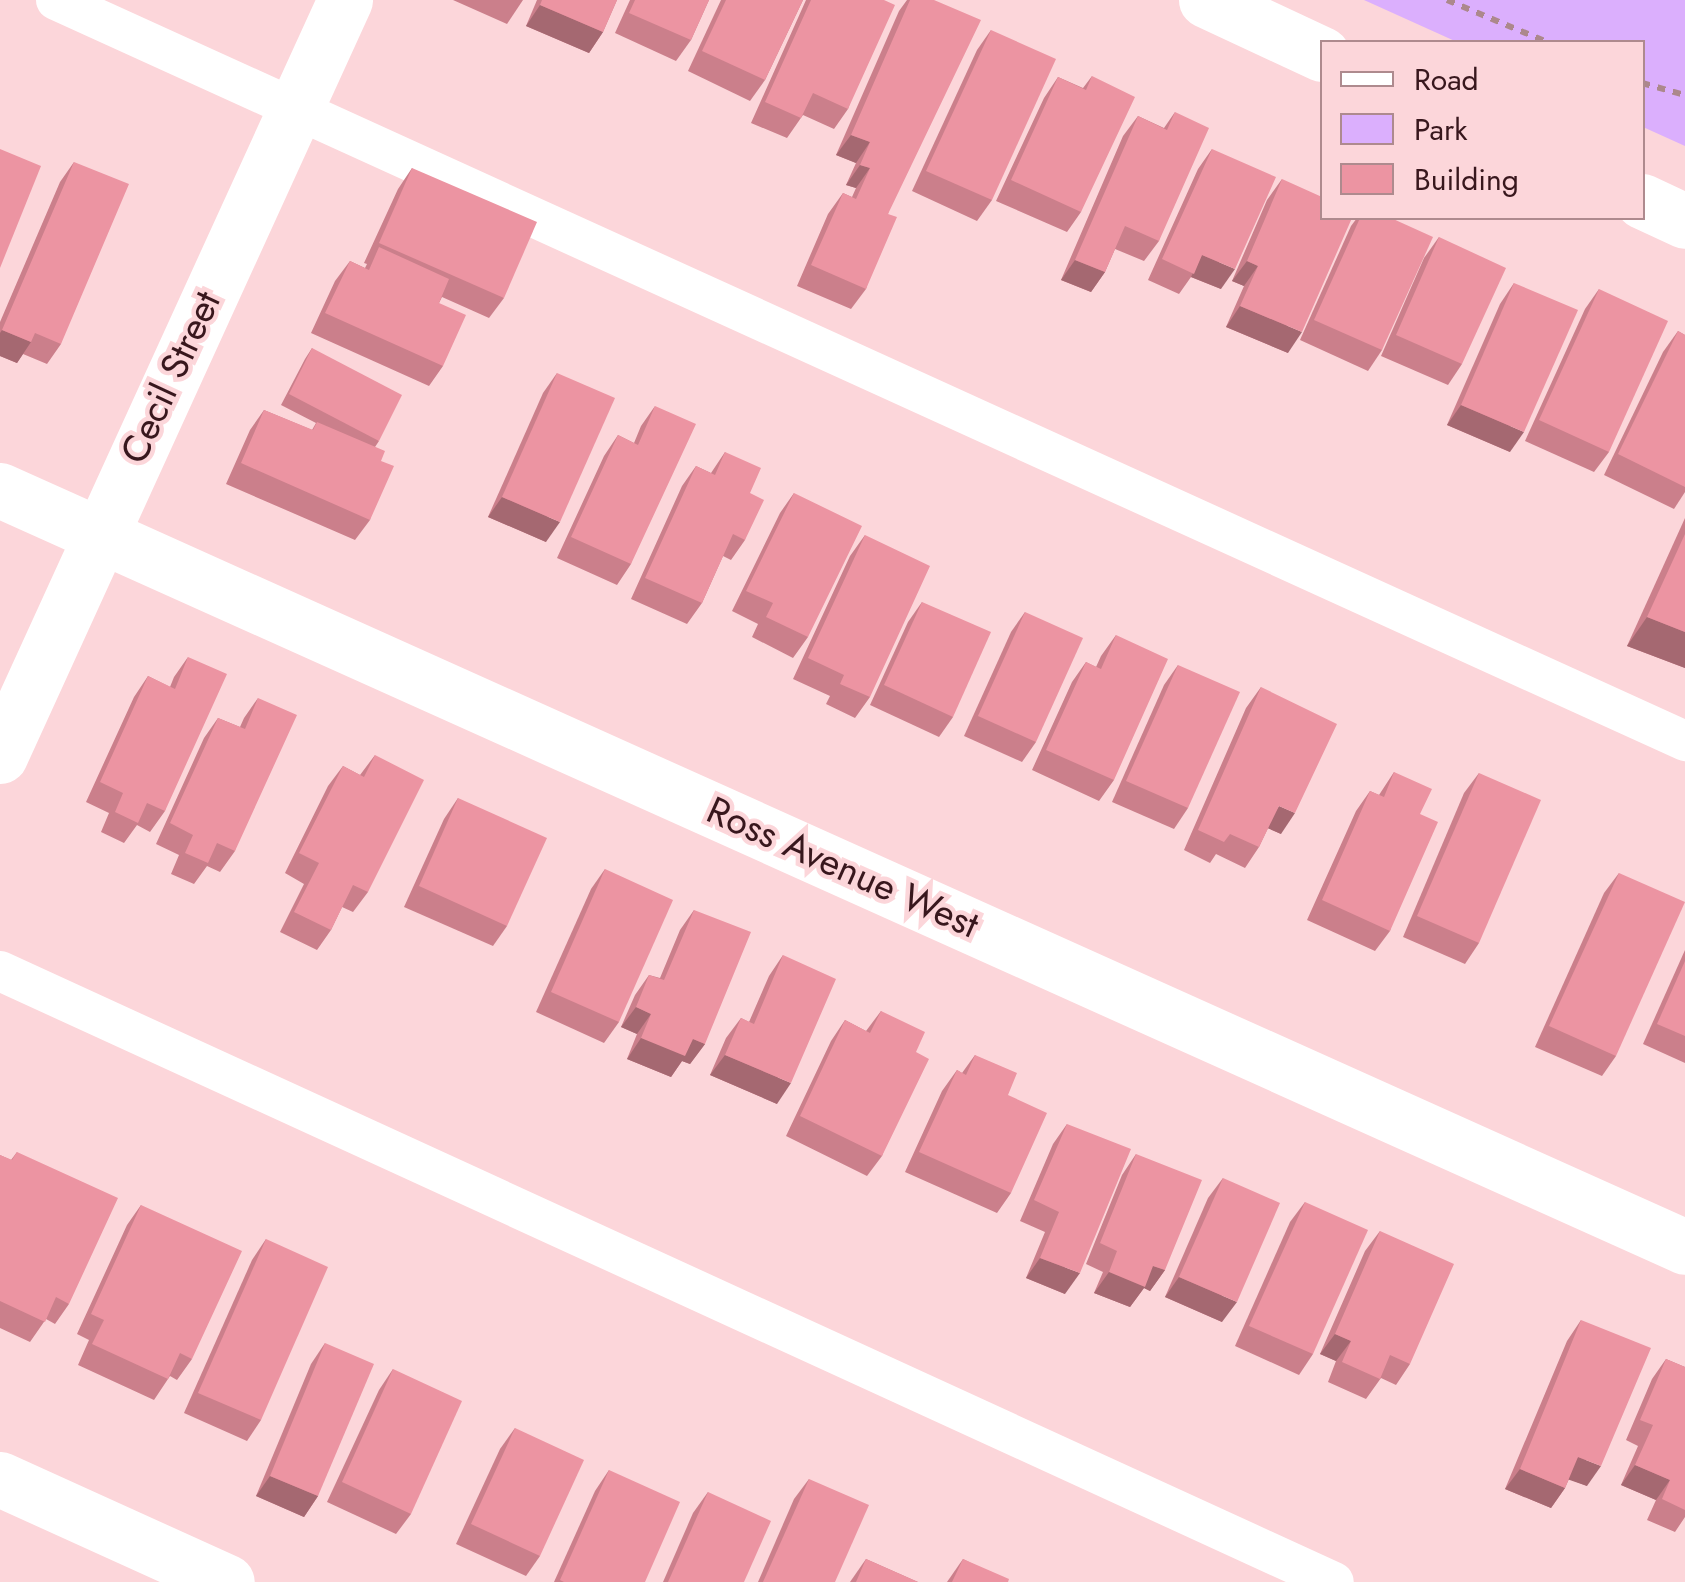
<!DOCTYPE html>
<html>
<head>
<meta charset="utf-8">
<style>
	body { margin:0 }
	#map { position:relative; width:1685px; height:1582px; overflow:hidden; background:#fcd6da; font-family:Jost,sans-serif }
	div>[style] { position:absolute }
	.green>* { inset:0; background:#dbaffd }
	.path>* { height:6px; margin-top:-3px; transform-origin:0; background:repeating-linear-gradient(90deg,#ac888c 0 8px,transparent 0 16px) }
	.service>* { height:40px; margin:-20px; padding:0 20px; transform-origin:20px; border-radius:20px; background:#fff }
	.minor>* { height:55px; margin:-27.5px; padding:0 27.5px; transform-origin:27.5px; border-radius:27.5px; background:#fff }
	.wall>* { inset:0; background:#cb7f8b }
	.shaded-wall>* { inset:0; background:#a56871 }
	.building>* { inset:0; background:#ec94a2 }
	span { translate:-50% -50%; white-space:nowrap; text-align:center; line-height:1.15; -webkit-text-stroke:9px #fcd6da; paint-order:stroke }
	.street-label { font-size:38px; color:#38171d }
	.legend { position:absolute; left:1320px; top:40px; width:325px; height:180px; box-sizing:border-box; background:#fcd6da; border:2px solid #ae8a8e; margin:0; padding:12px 18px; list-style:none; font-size:30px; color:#38171d }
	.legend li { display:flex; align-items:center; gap:20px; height:50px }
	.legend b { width:50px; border:2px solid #ae8a8e }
</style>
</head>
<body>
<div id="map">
	<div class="green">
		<i style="clip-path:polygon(1364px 0,1685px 0,1685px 146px,1643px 127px,1642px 42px,1457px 42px)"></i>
	</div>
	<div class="path">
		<i style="left:1447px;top:0;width:108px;rotate:22.8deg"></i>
		<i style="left:1642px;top:83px;width:45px;rotate:15.6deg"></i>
	</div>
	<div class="service">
		<i style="left:56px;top:0;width:1790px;rotate:24.46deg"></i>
		<i style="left:0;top:971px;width:1467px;rotate:24.61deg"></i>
	</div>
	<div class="minor">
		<i style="left:1206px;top:0;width:128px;rotate:25deg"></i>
		<i style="left:1642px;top:201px;width:47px;rotate:24.9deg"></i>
		<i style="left:0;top:490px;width:1847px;rotate:24.19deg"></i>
		<i style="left:0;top:756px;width:831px;rotate:-65.47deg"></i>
		<i style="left:0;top:1479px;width:249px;rotate:24.4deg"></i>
	</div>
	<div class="wall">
		<i style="clip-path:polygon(453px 0,523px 0,507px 24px)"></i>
		<i style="clip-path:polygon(537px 0,617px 0,603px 32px,589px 53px,526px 26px)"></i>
		<i style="clip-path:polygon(630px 0,709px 0,691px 40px,676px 61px,615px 33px)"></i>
		<i style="clip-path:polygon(721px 0,803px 0,765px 80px,750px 101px,688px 71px)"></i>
		<i style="clip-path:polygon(806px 0,884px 0,848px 109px,834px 129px,803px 115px,787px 138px,751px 123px)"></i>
		<i style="clip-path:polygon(907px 0,934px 0,888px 214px,866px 289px,851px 309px,797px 286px,828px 214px,843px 193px,852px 197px,856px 188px,846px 185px,856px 163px,836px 155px,899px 11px)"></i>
		<i style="clip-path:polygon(991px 30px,992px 200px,977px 221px,912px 191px,977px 50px)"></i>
		<i style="clip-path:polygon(1092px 76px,1081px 212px,1067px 232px,996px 201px,1044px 98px,1058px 77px,1083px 88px)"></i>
		<i style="clip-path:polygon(1175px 112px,1159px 241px,1144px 261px,1115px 249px,1105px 272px,1091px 292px,1061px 280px,1123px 136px,1138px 116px,1164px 128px)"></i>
		<i style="clip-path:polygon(1212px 149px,1221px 289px,1191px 277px,1179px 294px,1148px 280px,1198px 169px)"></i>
		<i style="clip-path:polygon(74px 162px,61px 344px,47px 364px,23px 354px,17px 363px,0 356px,0 322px,60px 182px)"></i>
		<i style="clip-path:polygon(412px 168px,504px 298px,489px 318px,442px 297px,439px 303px,443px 366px,429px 386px,311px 333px,335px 281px,350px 261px,365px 268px,367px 264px,364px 263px,398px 189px)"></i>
		<i style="clip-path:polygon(1282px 179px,1288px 353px,1226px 327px,1244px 286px,1232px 281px,1267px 200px)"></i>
		<i style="clip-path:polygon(1357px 218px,1391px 218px,1382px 350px,1368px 371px,1300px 340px,1351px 226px)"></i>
		<i style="clip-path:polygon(1439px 237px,1462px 364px,1448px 385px,1381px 356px,1424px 258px)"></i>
		<i style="clip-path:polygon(1514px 283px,1510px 452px,1447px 425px,1500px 304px)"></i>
		<i style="clip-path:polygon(1599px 289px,1609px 452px,1594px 472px,1525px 441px,1585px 309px)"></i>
		<i style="clip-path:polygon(1678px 331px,1685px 335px,1685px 492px,1674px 509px,1604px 475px,1663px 352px)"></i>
		<i style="clip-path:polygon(312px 348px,379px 441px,375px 447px,381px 461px,370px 520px,355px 540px,226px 484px,250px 430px,264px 410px,312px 430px,316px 423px,281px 405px,305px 359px)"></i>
		<i style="clip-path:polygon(557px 373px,546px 542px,488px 517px,543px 393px)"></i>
		<i style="clip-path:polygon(655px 406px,631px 564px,617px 585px,557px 558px,604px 456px,618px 435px,634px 443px,641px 426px)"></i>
		<i style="clip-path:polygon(725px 452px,750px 493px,745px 540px,731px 560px,723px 556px,702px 603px,687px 624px,631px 599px,682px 486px,696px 466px,711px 473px)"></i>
		<i style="clip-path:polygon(794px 493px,808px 637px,793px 658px,752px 637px,758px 624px,732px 611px,780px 513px)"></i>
		<i style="clip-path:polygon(1685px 518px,1685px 668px,1627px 646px)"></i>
		<i style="clip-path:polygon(865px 535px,870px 697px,855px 718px,826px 704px,830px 696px,793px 679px,850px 556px)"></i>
		<i style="clip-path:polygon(922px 602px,953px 717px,939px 737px,870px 705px,908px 622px)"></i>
		<i style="clip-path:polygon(1025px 612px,1036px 742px,1022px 762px,964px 736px,1011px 632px)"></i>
		<i style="clip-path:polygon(1116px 635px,1114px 780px,1099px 801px,1032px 770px,1072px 682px,1086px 662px,1096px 667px,1101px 656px)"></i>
		<i style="clip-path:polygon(188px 657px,165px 811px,150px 832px,137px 825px,124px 843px,101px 832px,109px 813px,86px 802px,134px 697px,148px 676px,170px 687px,174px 677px)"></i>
		<i style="clip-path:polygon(1178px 665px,1188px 808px,1174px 829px,1112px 802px,1164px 685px)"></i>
		<i style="clip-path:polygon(1261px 687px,1281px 834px,1268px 828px,1259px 847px,1245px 868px,1216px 854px,1210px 863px,1184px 850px,1246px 708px)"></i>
		<i style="clip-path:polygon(258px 698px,235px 851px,220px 872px,207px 866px,194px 884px,171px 874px,179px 855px,156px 844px,204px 738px,218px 718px,240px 727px,244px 718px)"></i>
		<i style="clip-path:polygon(375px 755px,368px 892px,353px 912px,342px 907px,331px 930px,317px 950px,280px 932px,304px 884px,285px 873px,328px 786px,343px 766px,360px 775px)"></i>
		<i style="clip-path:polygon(1394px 772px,1420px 814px,1390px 931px,1375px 951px,1307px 920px,1356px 811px,1370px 791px,1379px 795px)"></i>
		<i style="clip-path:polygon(1479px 773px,1479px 943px,1465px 964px,1403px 937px,1464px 793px)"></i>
		<i style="clip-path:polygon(458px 798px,507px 926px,493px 946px,404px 907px,444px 819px)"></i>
		<i style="clip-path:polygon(605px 869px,619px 1022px,604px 1043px,536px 1012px,591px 889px)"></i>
		<i style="clip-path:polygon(1619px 873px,1616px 1056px,1602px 1076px,1535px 1047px,1604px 893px)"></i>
		<i style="clip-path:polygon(694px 910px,705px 1044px,690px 1064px,682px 1061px,671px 1077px,627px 1059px,637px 1034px,621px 1027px,635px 995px,649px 975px,660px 978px,680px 930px)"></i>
		<i style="clip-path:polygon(1685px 950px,1685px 1063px,1643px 1044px)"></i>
		<i style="clip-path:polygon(783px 955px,777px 1104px,710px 1075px,726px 1038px,741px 1018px,749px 1022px,769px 976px)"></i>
		<i style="clip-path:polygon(881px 1011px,916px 1052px,882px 1156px,867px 1176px,786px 1136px,831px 1041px,845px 1020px,866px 1031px)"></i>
		<i style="clip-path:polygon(975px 1055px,1008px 1095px,1011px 1193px,997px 1213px,905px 1172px,942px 1091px,957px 1070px,962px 1073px)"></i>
		<i style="clip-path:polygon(1067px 1124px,1065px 1294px,1026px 1278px,1045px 1232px,1020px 1221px,1053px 1144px)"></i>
		<i style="clip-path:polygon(17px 1152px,69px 1304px,55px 1324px,46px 1319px,30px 1342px,0 1328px,0 1155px,11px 1160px)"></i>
		<i style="clip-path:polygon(1136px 1154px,1165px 1270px,1150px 1291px,1144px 1288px,1130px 1307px,1094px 1293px,1103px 1272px,1086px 1264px,1122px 1175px)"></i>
		<i style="clip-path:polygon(1223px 1178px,1222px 1322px,1165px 1297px,1208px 1198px)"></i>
		<i style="clip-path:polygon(1305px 1202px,1313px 1354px,1299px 1375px,1235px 1346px,1290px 1222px)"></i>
		<i style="clip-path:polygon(141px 1205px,192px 1359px,177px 1380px,170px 1376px,154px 1400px,78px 1365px,89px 1340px,77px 1334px,127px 1225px)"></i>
		<i style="clip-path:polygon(1380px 1231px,1410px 1364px,1396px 1385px,1381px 1378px,1366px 1399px,1328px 1382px,1336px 1361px,1320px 1354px,1365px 1251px)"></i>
		<i style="clip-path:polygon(266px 1239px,261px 1420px,247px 1441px,184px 1413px,252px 1260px)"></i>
		<i style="clip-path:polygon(1581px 1320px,1587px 1486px,1569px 1479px,1565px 1488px,1551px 1508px,1505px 1489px,1567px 1341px)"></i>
		<i style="clip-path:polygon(325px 1343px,318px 1496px,304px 1517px,256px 1496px,311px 1364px)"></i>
		<i style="clip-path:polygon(1666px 1359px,1685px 1367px,1685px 1517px,1675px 1532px,1647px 1520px,1656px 1500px,1621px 1485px,1638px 1446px,1626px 1440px,1652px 1379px)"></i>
		<i style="clip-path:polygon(393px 1369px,411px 1514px,396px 1534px,327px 1502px,379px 1390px)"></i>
		<i style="clip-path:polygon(515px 1428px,540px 1556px,526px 1576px,456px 1544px,500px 1449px)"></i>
		<i style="clip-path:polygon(609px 1470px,645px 1582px,554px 1582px,595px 1491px)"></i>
		<i style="clip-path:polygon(809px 1479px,835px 1582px,758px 1582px,794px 1499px)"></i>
		<i style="clip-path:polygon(708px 1492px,744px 1582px,663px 1582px,693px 1513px)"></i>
		<i style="clip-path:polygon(866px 1559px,918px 1582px,850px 1582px)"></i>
		<i style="clip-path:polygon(963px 1559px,1008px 1582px,947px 1582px)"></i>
	</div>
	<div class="shaded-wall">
		<i style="clip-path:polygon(540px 5px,603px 32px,589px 53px,526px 26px)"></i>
		<i style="clip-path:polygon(851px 135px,870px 142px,856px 163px,836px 155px)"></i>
		<i style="clip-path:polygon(860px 165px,870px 168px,856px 188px,846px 185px)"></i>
		<i style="clip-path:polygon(1202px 255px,1235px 269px,1221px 289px,1191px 277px)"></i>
		<i style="clip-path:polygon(1075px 260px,1105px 272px,1091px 292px,1061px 280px)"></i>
		<i style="clip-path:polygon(1247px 261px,1258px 266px,1244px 286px,1232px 281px)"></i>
		<i style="clip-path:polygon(1240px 306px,1302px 332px,1288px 353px,1226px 327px)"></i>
		<i style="clip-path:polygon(2px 330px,31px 342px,17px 363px,0 356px,0 333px)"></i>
		<i style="clip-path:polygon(1461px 405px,1524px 432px,1510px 452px,1447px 425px)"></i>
		<i style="clip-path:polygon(502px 497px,560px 522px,546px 542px,488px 517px)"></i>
		<i style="clip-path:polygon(1647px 617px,1685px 632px,1685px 668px,1627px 646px)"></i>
		<i style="clip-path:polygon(1279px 806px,1295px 813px,1281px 834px,1265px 827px)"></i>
		<i style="clip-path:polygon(636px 1007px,651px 1014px,637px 1034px,621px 1027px)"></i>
		<i style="clip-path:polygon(641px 1038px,693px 1039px,705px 1044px,690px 1064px,682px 1061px,671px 1077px,627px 1059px)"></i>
		<i style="clip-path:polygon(725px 1055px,791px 1083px,777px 1104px,710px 1075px)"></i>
		<i style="clip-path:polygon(1040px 1258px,1080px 1273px,1065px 1294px,1026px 1278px)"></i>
		<i style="clip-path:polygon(1153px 1266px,1165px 1270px,1150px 1291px,1144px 1288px,1130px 1307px,1094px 1293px,1109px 1272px)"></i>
		<i style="clip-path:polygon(1179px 1277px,1237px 1302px,1222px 1322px,1165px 1297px)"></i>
		<i style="clip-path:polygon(1335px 1334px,1351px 1341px,1336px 1361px,1320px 1354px)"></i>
		<i style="clip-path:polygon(1578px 1457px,1601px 1466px,1587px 1486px,1564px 1478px)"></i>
		<i style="clip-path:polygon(1635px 1465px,1670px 1480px,1656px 1500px,1621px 1485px)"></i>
		<i style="clip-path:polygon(1520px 1469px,1565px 1488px,1551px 1508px,1505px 1489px)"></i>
		<i style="clip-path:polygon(270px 1476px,318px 1496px,304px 1517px,256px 1496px)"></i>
	</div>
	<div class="building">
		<i style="clip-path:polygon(542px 0,617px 0,603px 32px,540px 5px)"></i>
		<i style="clip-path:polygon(635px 0,709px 0,691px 40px,629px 13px)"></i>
		<i style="clip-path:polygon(726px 0,803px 0,765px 80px,702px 51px)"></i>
		<i style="clip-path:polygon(811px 0,884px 0,895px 5px,848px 109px,813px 93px,801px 118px,765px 102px)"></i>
		<i style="clip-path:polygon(910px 0,934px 0,981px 20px,888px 214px,897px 217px,866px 289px,811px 265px,843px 193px,856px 199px,870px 168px,860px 165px,870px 142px,851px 135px)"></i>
		<i style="clip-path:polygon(991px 30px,1056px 59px,992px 200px,926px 171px)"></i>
		<i style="clip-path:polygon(1092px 76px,1135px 97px,1081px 212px,1011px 180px,1058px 77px,1086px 90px)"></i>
		<i style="clip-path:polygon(1175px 112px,1209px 128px,1159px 241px,1125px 226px,1105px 272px,1075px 260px,1138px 116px,1167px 130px)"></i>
		<i style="clip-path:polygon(0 149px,41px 166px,0 268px)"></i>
		<i style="clip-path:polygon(1212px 149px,1276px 177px,1235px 269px,1202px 255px,1194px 274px,1162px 259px)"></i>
		<i style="clip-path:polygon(74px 162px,129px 184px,61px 344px,35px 333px,31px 342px,2px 330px)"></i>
		<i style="clip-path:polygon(412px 168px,537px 222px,504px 298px,379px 243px)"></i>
		<i style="clip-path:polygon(1282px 179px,1322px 197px,1322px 218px,1352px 218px,1302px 332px,1240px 306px,1258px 266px,1247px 261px)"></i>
		<i style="clip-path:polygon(1360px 218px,1391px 218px,1433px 237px,1382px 350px,1314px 320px)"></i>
		<i style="clip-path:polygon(1439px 237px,1506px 268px,1462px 364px,1396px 335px)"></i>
		<i style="clip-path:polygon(379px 247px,449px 279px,439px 303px,466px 315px,443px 366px,325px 313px,350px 261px,369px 270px)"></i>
		<i style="clip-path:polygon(1514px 283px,1578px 310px,1524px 432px,1461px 405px)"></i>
		<i style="clip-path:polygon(1599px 289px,1668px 321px,1609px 452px,1539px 420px)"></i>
		<i style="clip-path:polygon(1678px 331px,1685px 335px,1685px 487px,1618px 454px)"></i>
		<i style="clip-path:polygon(312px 348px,402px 395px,379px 441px,289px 394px)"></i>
		<i style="clip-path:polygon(557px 373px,615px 398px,560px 522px,502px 497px)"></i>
		<i style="clip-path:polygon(655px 406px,696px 424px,631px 564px,571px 537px,618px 435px,638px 445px)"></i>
		<i style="clip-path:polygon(264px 410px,313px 430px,317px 422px,385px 451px,381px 461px,394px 466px,370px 520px,241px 463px)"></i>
		<i style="clip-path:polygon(725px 452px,761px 468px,750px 493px,764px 500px,745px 540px,733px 534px,702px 603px,645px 578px,696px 466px,715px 475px)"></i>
		<i style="clip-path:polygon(794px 493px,862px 526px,808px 637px,766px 617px,773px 603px,746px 591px)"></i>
		<i style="clip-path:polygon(1685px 534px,1685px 632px,1647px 617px)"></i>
		<i style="clip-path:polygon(865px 535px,930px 566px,870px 697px,840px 684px,844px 675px,808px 658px)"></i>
		<i style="clip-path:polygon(922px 602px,991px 632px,953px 717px,884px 685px)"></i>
		<i style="clip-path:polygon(1025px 612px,1083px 638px,1036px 742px,978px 716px)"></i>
		<i style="clip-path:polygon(1116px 635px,1168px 659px,1114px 780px,1046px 750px,1086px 662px,1101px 669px)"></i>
		<i style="clip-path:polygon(188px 657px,227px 674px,165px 811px,147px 803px,138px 823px,115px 812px,123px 793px,100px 782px,148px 676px,175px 689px)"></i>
		<i style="clip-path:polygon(1178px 665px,1240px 692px,1188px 808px,1126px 781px)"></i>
		<i style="clip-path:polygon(1261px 687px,1337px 724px,1295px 813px,1279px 806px,1259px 847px,1230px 834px,1224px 842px,1198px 830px)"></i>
		<i style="clip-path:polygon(258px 698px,297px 715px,235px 851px,217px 843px,208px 863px,185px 853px,193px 835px,170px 823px,218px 718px,245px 729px)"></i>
		<i style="clip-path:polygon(375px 755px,424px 780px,368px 892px,353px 885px,331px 930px,294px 912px,319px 863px,299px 853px,343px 766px,364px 777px)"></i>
		<i style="clip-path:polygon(1394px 772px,1432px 789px,1420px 814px,1438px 822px,1390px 931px,1322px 900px,1370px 791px,1384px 797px)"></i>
		<i style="clip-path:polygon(1479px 773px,1541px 800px,1479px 943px,1417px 916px)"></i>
		<i style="clip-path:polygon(458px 798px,547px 838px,507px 926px,419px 886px)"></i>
		<i style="clip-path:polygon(605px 869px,673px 900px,619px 1022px,551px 992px)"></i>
		<i style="clip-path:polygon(1619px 873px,1685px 902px,1616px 1056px,1549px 1026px)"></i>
		<i style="clip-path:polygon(694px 910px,751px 932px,705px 1044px,693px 1039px,685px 1056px,641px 1038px,651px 1014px,636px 1007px,649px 975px,664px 980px)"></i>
		<i style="clip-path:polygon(783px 955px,836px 979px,791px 1083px,725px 1055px,741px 1018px,754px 1024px)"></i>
		<i style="clip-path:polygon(1685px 961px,1685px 1036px,1657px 1024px)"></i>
		<i style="clip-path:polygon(881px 1011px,925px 1032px,916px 1052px,929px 1059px,882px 1156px,800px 1116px,845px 1020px,870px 1033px)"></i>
		<i style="clip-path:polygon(975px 1055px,1017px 1073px,1008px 1095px,1047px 1113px,1011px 1193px,919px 1152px,957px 1070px,966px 1075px)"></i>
		<i style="clip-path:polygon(1067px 1124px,1131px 1149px,1080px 1273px,1040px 1258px,1059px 1212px,1034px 1200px)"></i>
		<i style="clip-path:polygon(17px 1152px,118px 1198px,69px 1304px,56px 1297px,45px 1322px,0 1301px,0 1155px,12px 1160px)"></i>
		<i style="clip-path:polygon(1136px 1154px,1202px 1180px,1165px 1270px,1153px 1266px,1145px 1287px,1109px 1272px,1117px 1251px,1100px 1243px)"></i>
		<i style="clip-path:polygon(1223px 1178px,1280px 1203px,1237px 1302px,1179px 1277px)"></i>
		<i style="clip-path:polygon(1305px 1202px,1368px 1230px,1313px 1354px,1249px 1326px)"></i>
		<i style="clip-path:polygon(141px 1205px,242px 1251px,192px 1359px,180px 1353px,168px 1379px,92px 1344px,104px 1320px,91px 1314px)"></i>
		<i style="clip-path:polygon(1380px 1231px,1454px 1264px,1410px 1364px,1390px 1355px,1380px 1379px,1342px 1362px,1351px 1341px,1335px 1334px)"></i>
		<i style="clip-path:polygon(266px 1239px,328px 1267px,261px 1420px,198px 1393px)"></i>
		<i style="clip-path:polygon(1581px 1320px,1651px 1348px,1601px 1466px,1578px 1457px,1565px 1488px,1520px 1469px)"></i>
		<i style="clip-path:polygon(325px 1343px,374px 1364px,318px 1496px,270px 1476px)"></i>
		<i style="clip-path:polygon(1666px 1359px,1685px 1367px,1685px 1510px,1662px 1499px,1670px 1480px,1635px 1465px,1653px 1425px,1640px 1420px)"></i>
		<i style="clip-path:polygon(393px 1369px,462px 1401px,411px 1514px,342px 1482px)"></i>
		<i style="clip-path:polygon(515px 1428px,584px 1460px,540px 1556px,471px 1524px)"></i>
		<i style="clip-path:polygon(609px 1470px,680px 1502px,645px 1582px,564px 1582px,560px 1580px)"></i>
		<i style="clip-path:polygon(809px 1479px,869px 1505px,835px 1582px,763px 1582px)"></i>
		<i style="clip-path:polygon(708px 1492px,771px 1521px,744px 1582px,668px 1582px)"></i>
		<i style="clip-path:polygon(866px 1559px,918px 1582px,856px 1582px)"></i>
		<i style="clip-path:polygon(963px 1559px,1009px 1579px,1008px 1582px,952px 1582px)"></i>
	</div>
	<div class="street-label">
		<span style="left:170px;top:377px;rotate:-65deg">Cecil Street</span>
		<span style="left:843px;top:867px;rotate:24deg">Ross Avenue West</span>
	</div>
	<ul class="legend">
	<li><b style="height:12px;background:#fff"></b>Road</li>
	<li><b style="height:28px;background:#dbaffd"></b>Park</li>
	<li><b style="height:28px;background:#ec94a2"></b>Building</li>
	</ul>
</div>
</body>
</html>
